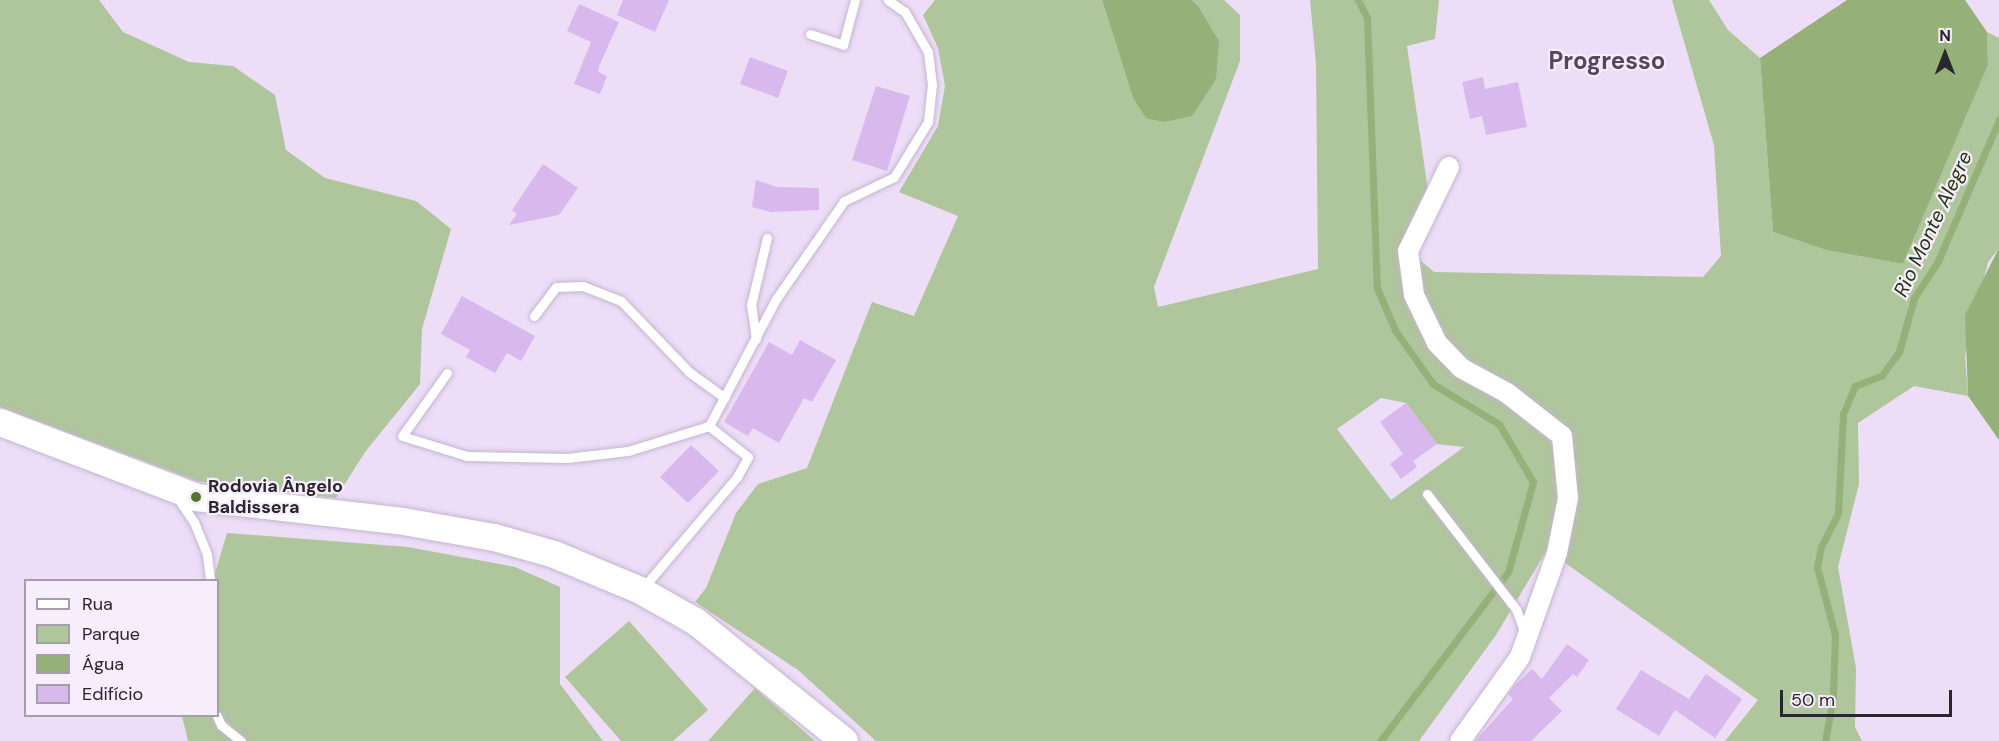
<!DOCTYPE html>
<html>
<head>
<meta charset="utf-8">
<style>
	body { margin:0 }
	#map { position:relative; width:1999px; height:741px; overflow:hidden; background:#edddf7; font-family:"DM Sans",sans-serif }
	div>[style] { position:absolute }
	.green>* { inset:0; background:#afc59b }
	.water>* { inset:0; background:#95b079 }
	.stream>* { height:7px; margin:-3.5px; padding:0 3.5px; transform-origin:3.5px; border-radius:3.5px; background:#95b079 }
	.building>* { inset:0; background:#d9b8ee }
	.roads { filter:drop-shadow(0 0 2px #c5b5cf) drop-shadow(0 0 2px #c5b5cf) }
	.lane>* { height:9px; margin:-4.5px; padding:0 4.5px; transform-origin:4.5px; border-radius:4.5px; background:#fff }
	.street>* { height:20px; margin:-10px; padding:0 10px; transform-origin:10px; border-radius:10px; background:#fff }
	.secondary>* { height:27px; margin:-13.5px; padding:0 13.5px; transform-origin:13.5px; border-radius:13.5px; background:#fff }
	.dots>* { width:16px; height:16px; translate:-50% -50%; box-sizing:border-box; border:3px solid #f6edfd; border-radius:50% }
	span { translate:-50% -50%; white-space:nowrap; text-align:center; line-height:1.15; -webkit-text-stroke:4.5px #f6edfd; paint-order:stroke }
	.poi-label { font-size:18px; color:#2b252e; font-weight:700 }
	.left { translate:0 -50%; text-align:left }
	.water-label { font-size:20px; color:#24360d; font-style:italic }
	.district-label { font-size:24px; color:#54465c; font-weight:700 }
	.legend { position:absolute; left:24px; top:579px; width:195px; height:138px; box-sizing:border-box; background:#f6edfd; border:2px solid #a59daa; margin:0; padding:8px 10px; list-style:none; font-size:18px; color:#2b252e }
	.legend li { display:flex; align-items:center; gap:12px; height:30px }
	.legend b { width:30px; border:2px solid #a59daa }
	.north { position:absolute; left:1915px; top:24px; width:60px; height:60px; -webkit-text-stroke:4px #f6edfd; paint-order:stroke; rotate:0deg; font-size:16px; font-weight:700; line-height:24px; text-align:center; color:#2b252e }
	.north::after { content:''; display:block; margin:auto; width:21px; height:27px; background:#2b252e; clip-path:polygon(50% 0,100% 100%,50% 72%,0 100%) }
	.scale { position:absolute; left:1780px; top:690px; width:172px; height:27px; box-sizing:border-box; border:3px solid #2b252e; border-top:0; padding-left:8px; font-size:18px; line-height:21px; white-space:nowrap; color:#2b252e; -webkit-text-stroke:4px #f6edfd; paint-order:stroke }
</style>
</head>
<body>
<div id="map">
	<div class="green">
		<i style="clip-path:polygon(0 0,99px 0,123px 32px,189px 62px,233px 66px,275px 95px,286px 150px,325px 178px,416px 201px,451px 229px,422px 329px,420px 384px,365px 452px,336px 498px,197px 481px,0 407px)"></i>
		<i style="clip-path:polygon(evenodd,935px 0,1102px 0,1133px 98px,1198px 6px,1192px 0,1224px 0,1240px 15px,1240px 61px,1154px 287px,1158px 307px,1318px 269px,1316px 64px,1310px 0,1439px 0,1435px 39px,1407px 46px,1431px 211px,1409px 251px,1434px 272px,1703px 277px,1721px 256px,1714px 145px,1672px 0,1709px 0,1728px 30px,1760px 58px,1773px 232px,1826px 250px,1903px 264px,1988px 65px,1987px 32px,1999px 38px,1999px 248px,1988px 262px,1965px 356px,1968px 396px,1914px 386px,1858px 423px,1859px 484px,1838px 567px,1856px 668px,1855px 727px,1862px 741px,1725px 741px,1758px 700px,1547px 550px,1496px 635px,1419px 741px,876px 741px,798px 670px,695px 602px,706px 588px,736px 513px,758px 484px,807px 468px,872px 302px,914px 316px,958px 216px,899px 192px,938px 126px,945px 86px,938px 48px,923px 15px,935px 0,1381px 398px,1406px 403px,1437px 444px,1464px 447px,1391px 500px,1337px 429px,1381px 398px)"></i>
		<i style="clip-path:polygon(227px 533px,408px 547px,515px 567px,560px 587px,560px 684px,603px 741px,188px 741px,182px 716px,218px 716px,218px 580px,213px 580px)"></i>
		<i style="clip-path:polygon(629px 621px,708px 710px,673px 741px,621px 741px,565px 677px)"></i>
		<i style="clip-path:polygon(755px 688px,815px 741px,708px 741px)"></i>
	</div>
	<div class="water">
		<i style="clip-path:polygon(1102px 0,1192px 0,1198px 6px,1219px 41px,1216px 79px,1192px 116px,1164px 122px,1146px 118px,1133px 98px)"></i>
		<i style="clip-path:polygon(1847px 0,1965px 0,1987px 32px,1988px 65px,1903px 264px,1826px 250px,1773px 232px,1760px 58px)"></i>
		<i style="clip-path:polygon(1999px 248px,1999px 440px,1968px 396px,1965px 315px)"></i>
	</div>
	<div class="stream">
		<i style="left:1358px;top:0;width:20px;rotate:63deg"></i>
		<i style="left:1367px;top:18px;width:270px;rotate:87.9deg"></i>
		<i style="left:1377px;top:288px;width:46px;rotate:66.8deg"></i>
		<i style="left:1395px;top:330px;width:66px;rotate:54.9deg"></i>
		<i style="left:1433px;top:384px;width:77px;rotate:31.2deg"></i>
		<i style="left:1499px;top:424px;width:67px;rotate:59.6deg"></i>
		<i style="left:1533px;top:482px;width:93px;rotate:105.5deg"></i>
		<i style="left:1508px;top:572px;width:212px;rotate:127.1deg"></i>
		<i style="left:1825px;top:741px;width:45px;rotate:-79.7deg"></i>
		<i style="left:1833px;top:697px;width:62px;rotate:-88.2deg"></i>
		<i style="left:1835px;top:635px;width:70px;rotate:-104.8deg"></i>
		<i style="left:1817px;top:567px;width:20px;rotate:-79deg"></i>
		<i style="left:1821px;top:547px;width:38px;rotate:-63deg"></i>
		<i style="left:1838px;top:513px;width:99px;rotate:-87.1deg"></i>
		<i style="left:1843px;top:414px;width:30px;rotate:-67deg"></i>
		<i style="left:1855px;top:386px;width:29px;rotate:-22deg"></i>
		<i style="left:1882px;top:375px;width:29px;rotate:-54deg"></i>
		<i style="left:1899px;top:352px;width:56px;rotate:-74.5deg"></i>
		<i style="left:1914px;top:298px;width:44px;rotate:-57deg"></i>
		<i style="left:1938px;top:261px;width:154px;rotate:-66.6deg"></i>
	</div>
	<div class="building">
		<i style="clip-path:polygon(623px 0,669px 0,655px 32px,617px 15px)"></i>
		<i style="clip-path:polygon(579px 4px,619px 22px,599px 66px,598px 72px,607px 76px,600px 94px,574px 84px,591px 42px,567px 31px)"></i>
		<i style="clip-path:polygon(750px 57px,788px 71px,778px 98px,740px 84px)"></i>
		<i style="clip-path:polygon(1483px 77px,1485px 89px,1518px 82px,1527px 127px,1486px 135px,1482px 116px,1470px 119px,1462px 82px)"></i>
		<i style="clip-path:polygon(876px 86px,910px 96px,887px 171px,852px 160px)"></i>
		<i style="clip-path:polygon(543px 164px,578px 188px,559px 215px,509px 225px,517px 214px,512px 210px)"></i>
		<i style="clip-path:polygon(756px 180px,777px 187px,819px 188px,819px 210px,770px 212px,752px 207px)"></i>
		<i style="clip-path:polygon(462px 296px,535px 336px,521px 361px,507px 353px,495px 373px,466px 357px,470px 350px,441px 334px)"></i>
		<i style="clip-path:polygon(800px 340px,836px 360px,812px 402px,804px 398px,779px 443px,753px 428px,748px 436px,724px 422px,769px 342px,792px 355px)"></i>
		<i style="clip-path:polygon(1406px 403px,1437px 444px,1413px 461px,1417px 467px,1401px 479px,1390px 464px,1403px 454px,1380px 422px)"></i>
		<i style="clip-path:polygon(691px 445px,719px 471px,688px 503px,660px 477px)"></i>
		<i style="clip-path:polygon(1567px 644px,1589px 660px,1577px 677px,1573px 674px,1549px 698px,1562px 711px,1531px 741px,1475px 741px,1513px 699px,1508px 694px,1514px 686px,1532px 669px,1542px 679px)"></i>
		<i style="clip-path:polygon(1641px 670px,1689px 699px,1706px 674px,1742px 699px,1715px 738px,1675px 710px,1659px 736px,1616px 709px)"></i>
	</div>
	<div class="roads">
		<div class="lane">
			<i style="left:810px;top:34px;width:35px;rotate:18deg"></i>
			<i style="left:843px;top:45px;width:47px;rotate:-75.1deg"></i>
			<i style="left:534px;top:316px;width:36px;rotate:-53deg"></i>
			<i style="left:556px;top:287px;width:27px;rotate:-2deg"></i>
			<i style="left:583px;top:286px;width:41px;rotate:21.5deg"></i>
			<i style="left:621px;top:301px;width:98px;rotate:46.2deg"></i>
			<i style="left:689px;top:372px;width:44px;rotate:35.8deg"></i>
			<i style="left:756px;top:339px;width:34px;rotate:-98deg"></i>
			<i style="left:751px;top:305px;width:69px;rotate:-76.6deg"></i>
			<i style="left:447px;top:373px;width:77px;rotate:125.5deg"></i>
			<i style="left:402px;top:436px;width:68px;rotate:17.1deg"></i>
			<i style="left:467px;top:456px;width:100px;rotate:1.1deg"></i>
			<i style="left:567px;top:458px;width:61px;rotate:-6.5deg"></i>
			<i style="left:628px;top:451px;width:85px;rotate:-17.2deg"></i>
			<i style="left:1427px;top:494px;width:145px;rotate:52.3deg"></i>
			<i style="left:1516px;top:609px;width:29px;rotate:70deg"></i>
			<i style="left:177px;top:497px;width:30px;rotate:56deg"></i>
			<i style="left:194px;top:522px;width:35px;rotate:68deg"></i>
			<i style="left:207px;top:555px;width:25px;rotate:83deg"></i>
			<i style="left:642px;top:589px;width:147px;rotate:-49.7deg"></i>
			<i style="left:737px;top:477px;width:23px;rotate:-61deg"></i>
			<i style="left:748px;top:457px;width:50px;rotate:-141.5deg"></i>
			<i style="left:709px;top:426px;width:144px;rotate:-62.2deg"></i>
			<i style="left:776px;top:299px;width:119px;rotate:-55.2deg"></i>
			<i style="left:844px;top:201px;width:55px;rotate:-25.6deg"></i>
			<i style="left:894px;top:177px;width:65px;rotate:-58.3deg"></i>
			<i style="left:928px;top:122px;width:37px;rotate:-84deg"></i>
			<i style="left:932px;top:85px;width:33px;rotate:-97deg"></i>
			<i style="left:928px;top:52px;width:46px;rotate:-119.9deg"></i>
			<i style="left:905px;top:12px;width:21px;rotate:-145deg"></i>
			<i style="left:217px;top:716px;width:10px;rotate:66deg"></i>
			<i style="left:221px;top:725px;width:26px;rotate:39deg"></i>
		</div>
		<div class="street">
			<i style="left:1449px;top:167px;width:93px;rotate:116deg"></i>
			<i style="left:1408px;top:251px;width:44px;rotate:82.2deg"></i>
			<i style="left:1414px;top:295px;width:53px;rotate:64.4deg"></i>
			<i style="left:1437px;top:343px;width:35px;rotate:46deg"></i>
			<i style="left:1461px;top:368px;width:52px;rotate:28.5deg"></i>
			<i style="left:1507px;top:393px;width:70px;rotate:38deg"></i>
			<i style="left:1562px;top:436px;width:62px;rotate:84.5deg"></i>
			<i style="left:1568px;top:498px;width:56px;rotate:101.3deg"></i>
			<i style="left:1557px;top:553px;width:110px;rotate:109.6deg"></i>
			<i style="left:1520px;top:657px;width:103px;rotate:125.5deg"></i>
		</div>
		<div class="secondary">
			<i style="left:0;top:422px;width:210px;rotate:20.9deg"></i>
			<i style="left:196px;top:497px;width:208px;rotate:6.6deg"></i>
			<i style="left:403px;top:521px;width:92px;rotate:10deg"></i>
			<i style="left:494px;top:537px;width:62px;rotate:15.8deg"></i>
			<i style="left:554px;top:554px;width:93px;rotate:22.7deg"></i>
			<i style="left:640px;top:590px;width:63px;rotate:29.4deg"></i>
			<i style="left:695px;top:621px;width:191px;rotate:38.8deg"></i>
		</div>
	</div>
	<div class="dots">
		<i style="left:196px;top:497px;background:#55762d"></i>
	</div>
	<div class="poi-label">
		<span class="left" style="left:208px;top:497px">Rodovia Ângelo<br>Baldissera</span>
	</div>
	<div class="water-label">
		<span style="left:1933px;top:224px;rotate:-65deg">Rio Monte Alegre</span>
	</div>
	<div class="district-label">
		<span style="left:1607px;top:61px">Progresso</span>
	</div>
	<ul class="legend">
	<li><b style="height:8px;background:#fff"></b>Rua</li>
	<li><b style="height:16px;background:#afc59b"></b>Parque</li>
	<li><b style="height:16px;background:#95b079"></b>Água</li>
	<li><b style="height:16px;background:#d9b8ee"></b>Edifício</li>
	</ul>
	<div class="north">N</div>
	<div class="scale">50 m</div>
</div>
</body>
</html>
